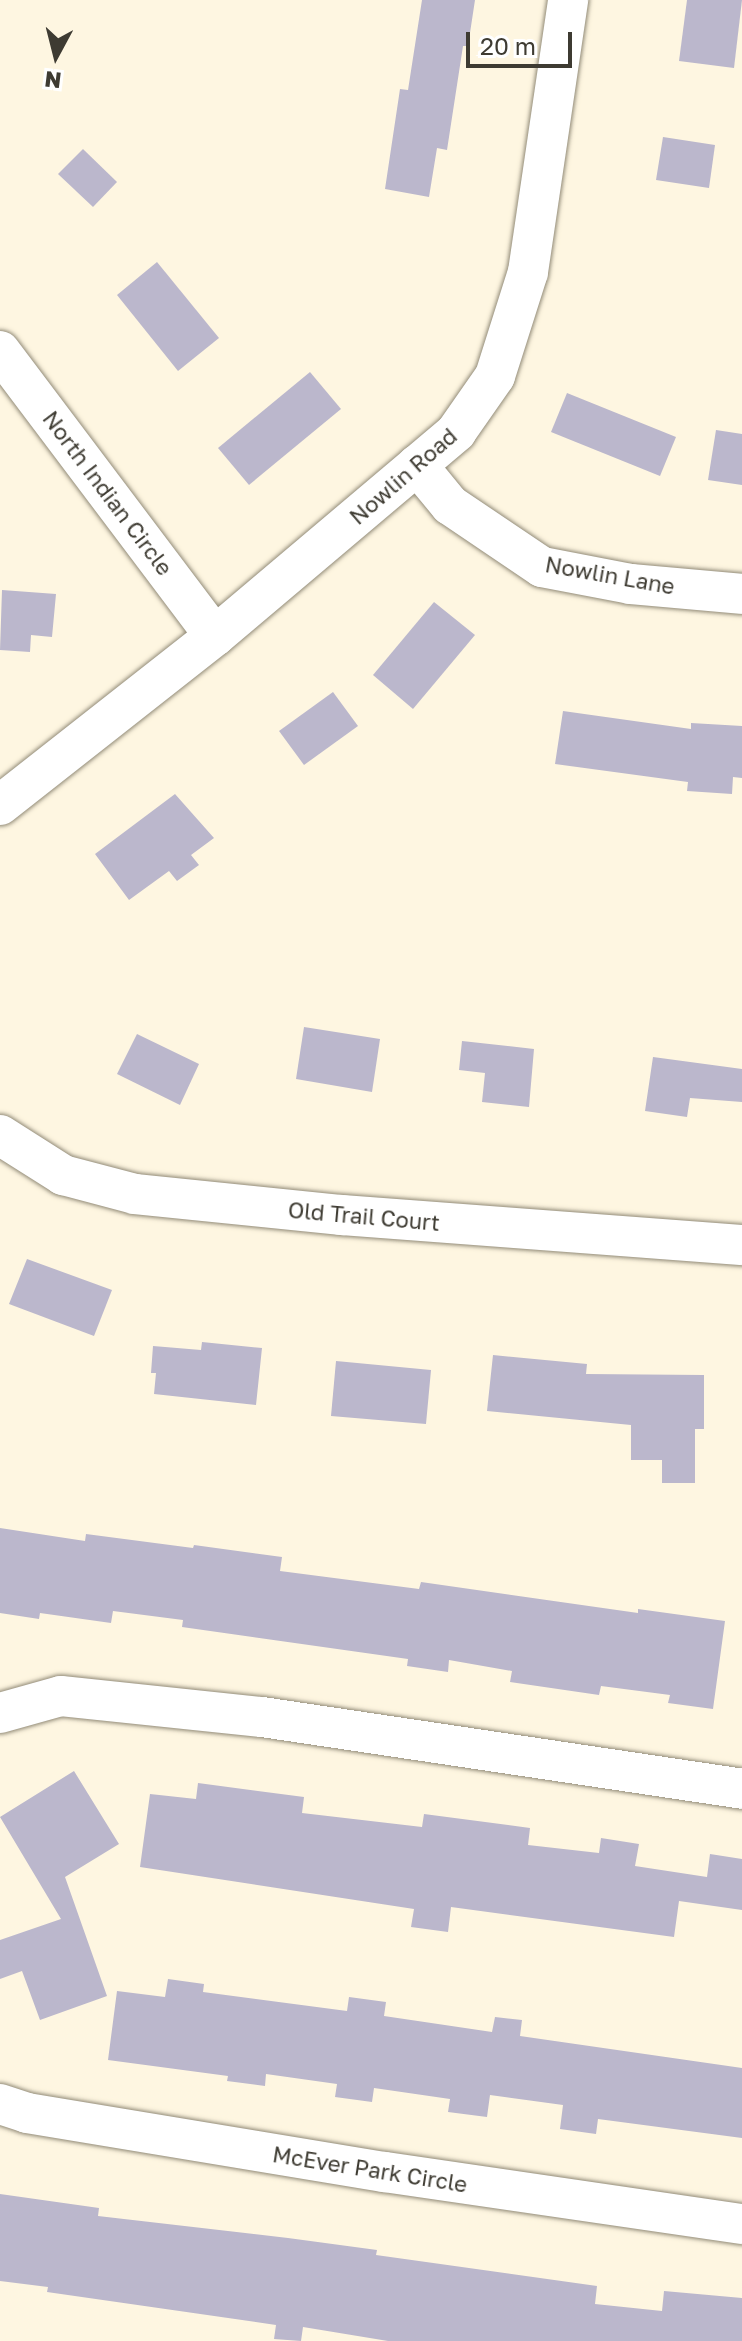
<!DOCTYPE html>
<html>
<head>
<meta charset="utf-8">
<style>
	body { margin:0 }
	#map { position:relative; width:742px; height:2341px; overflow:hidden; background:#fef6e1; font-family:"Golos Text",sans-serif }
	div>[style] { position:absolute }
	.building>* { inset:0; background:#bbb7cc }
	.roads { filter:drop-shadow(0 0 2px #928b78) drop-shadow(0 0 2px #928b78) }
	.minor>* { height:40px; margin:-20px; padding:0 20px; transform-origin:20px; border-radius:20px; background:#fff }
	span { translate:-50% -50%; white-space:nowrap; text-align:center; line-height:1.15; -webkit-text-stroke:7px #fff; paint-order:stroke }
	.street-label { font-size:22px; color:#3e3b32 }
	.north { position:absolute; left:16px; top:16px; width:80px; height:80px; -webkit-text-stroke:6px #fff; paint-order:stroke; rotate:187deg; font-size:22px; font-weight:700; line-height:32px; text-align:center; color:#3e3b32 }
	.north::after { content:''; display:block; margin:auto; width:28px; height:36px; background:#3e3b32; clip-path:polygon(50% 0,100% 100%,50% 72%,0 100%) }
	.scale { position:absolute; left:466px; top:32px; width:106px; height:36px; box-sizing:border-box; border:4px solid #3e3b32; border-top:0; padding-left:10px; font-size:24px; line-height:28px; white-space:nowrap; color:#3e3b32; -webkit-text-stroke:6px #fff; paint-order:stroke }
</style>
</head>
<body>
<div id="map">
	<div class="building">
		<i style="clip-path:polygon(422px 0,475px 0,468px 46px,463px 46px,447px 150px,437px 148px,429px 197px,385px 189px,400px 89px,408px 90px)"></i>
		<i style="clip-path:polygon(687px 0,742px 0,734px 68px,679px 61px)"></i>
		<i style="clip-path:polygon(663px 137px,715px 145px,709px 188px,656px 180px)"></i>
		<i style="clip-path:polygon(83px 149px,117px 182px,93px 207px,58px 174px)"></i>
		<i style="clip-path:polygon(157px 262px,219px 338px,178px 371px,117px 295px)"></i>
		<i style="clip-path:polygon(310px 372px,341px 409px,249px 485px,218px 448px)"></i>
		<i style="clip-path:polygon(567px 393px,676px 437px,660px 476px,551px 432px)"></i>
		<i style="clip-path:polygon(716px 430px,742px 434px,742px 485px,708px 480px)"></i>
		<i style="clip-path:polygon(2px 590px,56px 594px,52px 637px,31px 635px,30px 652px,0 650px)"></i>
		<i style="clip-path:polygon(434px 602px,475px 635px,413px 709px,373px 675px)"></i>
		<i style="clip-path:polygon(333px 692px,358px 726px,304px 765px,279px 731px)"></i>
		<i style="clip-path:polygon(563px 711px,691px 729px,691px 723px,742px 726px,742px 778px,733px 777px,732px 794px,687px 791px,688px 782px,555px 764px)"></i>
		<i style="clip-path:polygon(175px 794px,214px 838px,191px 855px,199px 865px,177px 881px,169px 871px,129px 900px,95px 854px)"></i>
		<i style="clip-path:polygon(304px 1027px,380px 1039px,372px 1092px,296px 1079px)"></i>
		<i style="clip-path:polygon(137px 1034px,199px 1064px,180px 1105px,117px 1074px)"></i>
		<i style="clip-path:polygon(462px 1041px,534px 1049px,529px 1107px,482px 1102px,485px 1073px,459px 1070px)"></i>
		<i style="clip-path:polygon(653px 1057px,742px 1069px,742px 1102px,690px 1098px,687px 1117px,645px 1111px)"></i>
		<i style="clip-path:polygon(27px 1259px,112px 1290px,94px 1336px,9px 1304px)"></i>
		<i style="clip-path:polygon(202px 1342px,262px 1348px,256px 1405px,154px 1394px,156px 1373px,151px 1373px,153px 1346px,201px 1350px)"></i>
		<i style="clip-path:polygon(493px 1355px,587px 1364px,586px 1374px,704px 1375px,704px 1429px,695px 1429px,695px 1483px,662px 1483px,662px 1460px,631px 1460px,631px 1425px,487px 1411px)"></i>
		<i style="clip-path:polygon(336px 1361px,431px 1370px,426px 1424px,331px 1416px)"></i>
		<i style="clip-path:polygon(0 1528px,85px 1541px,86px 1534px,193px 1548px,194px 1545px,282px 1557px,280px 1571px,419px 1589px,421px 1582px,638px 1613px,638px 1609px,725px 1621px,713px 1709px,668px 1703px,670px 1695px,601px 1686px,599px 1695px,510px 1682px,512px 1671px,449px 1660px,448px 1672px,407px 1666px,408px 1659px,182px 1627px,183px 1620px,113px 1611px,111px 1623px,40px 1613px,39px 1619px,0 1613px)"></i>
		<i style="clip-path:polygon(74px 1771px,119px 1844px,65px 1877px,107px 1996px,40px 2020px,22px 1971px,0 1979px,0 1940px,61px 1919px,0 1817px)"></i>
		<i style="clip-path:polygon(198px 1783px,304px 1797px,302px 1813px,422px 1827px,424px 1814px,530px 1828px,528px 1845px,599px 1853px,601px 1838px,639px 1844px,635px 1866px,707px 1877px,710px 1854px,742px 1859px,742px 1910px,679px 1901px,674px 1937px,451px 1907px,448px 1932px,411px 1927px,414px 1909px,140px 1867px,150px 1794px,196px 1799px)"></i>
		<i style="clip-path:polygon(168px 1979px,204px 1984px,203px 1992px,347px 2011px,349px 1997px,386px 2002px,384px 2016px,492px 2032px,495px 2017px,522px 2020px,520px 2036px,742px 2068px,742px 2138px,598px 2119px,596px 2134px,560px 2129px,563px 2105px,490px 2095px,487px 2117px,448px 2112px,450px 2099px,374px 2088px,372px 2102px,335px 2097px,337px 2084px,266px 2074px,265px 2086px,227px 2081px,228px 2076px,108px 2060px,117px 1991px,165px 1997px)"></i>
		<i style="clip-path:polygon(0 2194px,99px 2208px,98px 2216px,288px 2238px,377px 2250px,376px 2255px,597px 2286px,595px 2304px,662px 2311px,664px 2291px,742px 2298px,742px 2341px,388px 2341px,303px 2327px,301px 2341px,274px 2339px,276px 2325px,47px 2292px,48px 2287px,0 2281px)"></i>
	</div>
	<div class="roads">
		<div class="minor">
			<i style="left:0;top:351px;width:357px;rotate:53deg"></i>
			<i style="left:417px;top:465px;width:52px;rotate:50.5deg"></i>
			<i style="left:450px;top:505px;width:111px;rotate:34deg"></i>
			<i style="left:542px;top:567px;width:91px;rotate:10.8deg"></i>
			<i style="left:631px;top:584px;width:111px;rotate:5.1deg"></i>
			<i style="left:0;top:805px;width:273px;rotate:-38.2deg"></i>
			<i style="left:215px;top:636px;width:316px;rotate:-40.2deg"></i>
			<i style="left:456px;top:432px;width:68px;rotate:-55.1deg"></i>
			<i style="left:495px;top:376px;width:109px;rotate:-72.4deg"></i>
			<i style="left:528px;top:272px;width:275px;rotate:-81.6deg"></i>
			<i style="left:0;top:1135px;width:75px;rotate:32.4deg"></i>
			<i style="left:63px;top:1175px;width:74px;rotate:14.8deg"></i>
			<i style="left:135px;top:1194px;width:208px;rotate:5.8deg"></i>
			<i style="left:342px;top:1215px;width:401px;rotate:4.3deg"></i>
			<i style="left:0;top:1713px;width:63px;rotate:-15.6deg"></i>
			<i style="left:61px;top:1696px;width:202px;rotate:6deg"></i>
			<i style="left:262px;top:1717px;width:485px;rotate:8.5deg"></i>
			<i style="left:0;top:2104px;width:28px;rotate:18deg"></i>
			<i style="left:27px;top:2113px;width:363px;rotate:9.4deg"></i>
			<i style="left:385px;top:2172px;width:361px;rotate:8.3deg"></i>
		</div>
	</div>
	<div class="street-label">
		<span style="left:403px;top:476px;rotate:-41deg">Nowlin Road</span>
		<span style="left:108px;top:493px;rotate:53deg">North Indian Circle</span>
		<span style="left:610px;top:575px;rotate:10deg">Nowlin Lane</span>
		<span style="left:364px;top:1216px;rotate:5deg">Old Trail Court</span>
		<span style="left:370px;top:2169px;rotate:9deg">McEver Park Circle</span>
	</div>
	<div class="north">N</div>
	<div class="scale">20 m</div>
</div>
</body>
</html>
